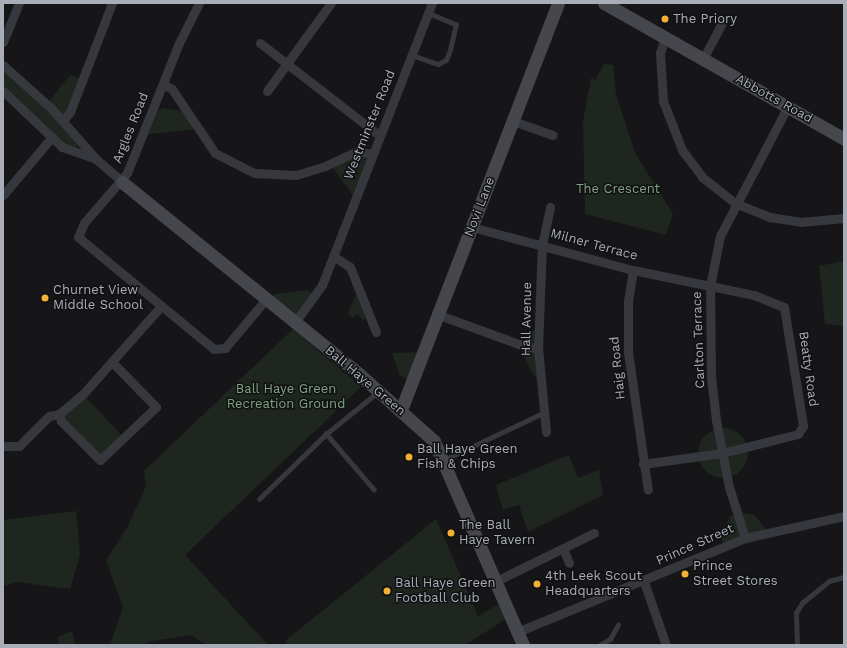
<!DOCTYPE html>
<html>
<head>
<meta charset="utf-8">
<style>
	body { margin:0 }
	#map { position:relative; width:847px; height:648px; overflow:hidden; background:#161618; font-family:"Work Sans",sans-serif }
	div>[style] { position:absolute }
	.green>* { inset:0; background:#1e261f }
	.round { border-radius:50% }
	.lane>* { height:4.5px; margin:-2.25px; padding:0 2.25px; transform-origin:2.25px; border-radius:2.25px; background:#37383d }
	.street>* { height:9px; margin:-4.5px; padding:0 4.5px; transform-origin:4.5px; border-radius:4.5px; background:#37383d }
	.secondary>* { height:13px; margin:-6.5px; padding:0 6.5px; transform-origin:6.5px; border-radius:6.5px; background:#45474d }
	.dots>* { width:11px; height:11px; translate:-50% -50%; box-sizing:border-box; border:2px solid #111113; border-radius:50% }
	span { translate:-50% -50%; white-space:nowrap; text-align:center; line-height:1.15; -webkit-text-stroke:3px #111113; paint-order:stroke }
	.poi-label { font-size:13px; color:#a8adb8 }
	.left { translate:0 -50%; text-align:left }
	.street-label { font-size:13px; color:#a8adb8 }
	.park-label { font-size:13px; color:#7fa381 }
	.frame { position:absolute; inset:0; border:4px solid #a8adb8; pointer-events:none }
</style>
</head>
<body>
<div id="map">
	<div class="green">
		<i style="clip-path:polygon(604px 64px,613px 65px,616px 94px,635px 153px,673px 214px,666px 235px,585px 214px,583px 122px,591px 78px,595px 80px)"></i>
		<i style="clip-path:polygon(3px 65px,47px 104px,70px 75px,83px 80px,63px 120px,79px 143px,75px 148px,69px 150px,3px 91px)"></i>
		<i style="clip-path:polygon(164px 108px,185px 112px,196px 129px,142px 135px,150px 115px)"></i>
		<i style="clip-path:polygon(347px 154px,372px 154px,355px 198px,330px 164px)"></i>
		<i style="clip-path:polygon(844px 261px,844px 326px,825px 324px,819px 266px)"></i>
		<i style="clip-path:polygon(359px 288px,365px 317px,364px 321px,357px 314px,353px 319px,348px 313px)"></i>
		<i style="clip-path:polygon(307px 290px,315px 294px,295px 322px,266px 299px,276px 294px)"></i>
		<i style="clip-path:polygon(293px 329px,361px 387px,185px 555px,268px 645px,206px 645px,191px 635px,147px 642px,144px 645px,110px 645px,123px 607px,106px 560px,127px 528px,146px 486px,144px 471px)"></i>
		<i style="clip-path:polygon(532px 331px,539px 331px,539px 381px,532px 373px,518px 344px)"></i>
		<i style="clip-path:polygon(425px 352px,413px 384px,399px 374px,392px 353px)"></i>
		<i style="clip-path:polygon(83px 394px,124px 438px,100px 460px,61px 421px,63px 409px)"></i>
		<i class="round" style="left:698px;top:428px;width:50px;height:50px"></i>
		<i style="clip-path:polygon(569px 455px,578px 478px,599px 470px,603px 495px,528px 532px,519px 505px,503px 510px,496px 485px)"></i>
		<i style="clip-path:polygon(76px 511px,80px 555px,70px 589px,17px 582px,3px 586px,3px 520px)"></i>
		<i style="clip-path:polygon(743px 513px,754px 515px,768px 531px,725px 547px,721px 538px,730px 516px)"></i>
		<i style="clip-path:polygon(436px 519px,478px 616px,499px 604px,506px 619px,465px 645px,288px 645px,285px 641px)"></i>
		<i style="clip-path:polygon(72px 631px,75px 645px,58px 645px,58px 637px)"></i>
	</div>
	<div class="lane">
		<i style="left:412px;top:55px;width:28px;rotate:19deg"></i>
		<i style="left:438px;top:64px;width:9px;rotate:-27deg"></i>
		<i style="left:446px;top:60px;width:11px;rotate:-68deg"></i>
		<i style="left:450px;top:50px;width:26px;rotate:-77deg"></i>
		<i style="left:456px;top:25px;width:30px;rotate:-157deg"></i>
		<i style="left:444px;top:460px;width:110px;rotate:-25.4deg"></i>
		<i style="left:374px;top:490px;width:74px;rotate:-130.6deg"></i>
		<i style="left:326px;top:434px;width:67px;rotate:-38.9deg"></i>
		<i style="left:259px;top:499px;width:93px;rotate:-44.1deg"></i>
		<i style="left:600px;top:645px;width:12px;rotate:-31deg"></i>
		<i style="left:610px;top:639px;width:16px;rotate:-60deg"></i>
		<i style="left:797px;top:645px;width:32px;rotate:-92deg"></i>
		<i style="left:796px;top:613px;width:12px;rotate:-59deg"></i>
		<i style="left:802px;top:603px;width:35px;rotate:-39deg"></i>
		<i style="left:829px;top:581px;width:16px;rotate:-15deg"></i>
	</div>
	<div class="street">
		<i style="left:199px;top:3px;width:45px;rotate:116.6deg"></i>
		<i style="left:179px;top:43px;width:140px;rotate:111.8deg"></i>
		<i style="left:127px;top:173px;width:66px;rotate:130.7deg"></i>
		<i style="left:84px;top:223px;width:15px;rotate:113deg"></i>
		<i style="left:78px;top:237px;width:176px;rotate:39.5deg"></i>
		<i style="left:214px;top:349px;width:11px;rotate:-5deg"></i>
		<i style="left:225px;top:348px;width:64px;rotate:-50.1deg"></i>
		<i style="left:665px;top:37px;width:17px;rotate:107deg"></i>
		<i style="left:660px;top:53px;width:48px;rotate:86.4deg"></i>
		<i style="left:663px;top:101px;width:53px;rotate:68.8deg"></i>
		<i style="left:682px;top:150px;width:34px;rotate:53deg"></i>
		<i style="left:702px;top:177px;width:42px;rotate:38.2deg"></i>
		<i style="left:735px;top:203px;width:38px;rotate:22deg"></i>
		<i style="left:770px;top:217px;width:31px;rotate:9deg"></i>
		<i style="left:801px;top:222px;width:43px;rotate:-5.3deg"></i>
		<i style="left:3px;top:42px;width:42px;rotate:-67.7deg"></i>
		<i style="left:260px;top:43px;width:150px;rotate:37.7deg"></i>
		<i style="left:703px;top:59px;width:43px;rotate:-62.2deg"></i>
		<i style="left:3px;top:65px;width:64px;rotate:41.9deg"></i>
		<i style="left:51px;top:108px;width:68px;rotate:48.6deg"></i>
		<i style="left:96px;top:159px;width:35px;rotate:41deg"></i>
		<i style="left:163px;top:84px;width:10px;rotate:29deg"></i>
		<i style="left:172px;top:89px;width:77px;rotate:56.1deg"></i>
		<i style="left:215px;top:153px;width:44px;rotate:27.1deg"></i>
		<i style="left:254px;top:173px;width:42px;rotate:2.7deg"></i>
		<i style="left:296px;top:175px;width:30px;rotate:-17deg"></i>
		<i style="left:325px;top:166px;width:35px;rotate:-25deg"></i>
		<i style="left:357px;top:151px;width:15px;rotate:11deg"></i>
		<i style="left:3px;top:91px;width:81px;rotate:43.5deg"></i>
		<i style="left:62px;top:147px;width:36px;rotate:19deg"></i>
		<i style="left:267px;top:91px;width:109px;rotate:-54deg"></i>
		<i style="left:63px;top:120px;width:11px;rotate:-49deg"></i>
		<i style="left:70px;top:112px;width:117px;rotate:-68.9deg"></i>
		<i style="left:513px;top:121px;width:42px;rotate:19.3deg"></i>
		<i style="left:3px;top:195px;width:76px;rotate:-49.8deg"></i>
		<i style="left:472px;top:227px;width:167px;rotate:15deg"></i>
		<i style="left:633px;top:270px;width:124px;rotate:11.7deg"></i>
		<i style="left:754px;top:295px;width:32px;rotate:22deg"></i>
		<i style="left:784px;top:307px;width:121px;rotate:80.9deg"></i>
		<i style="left:803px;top:426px;width:9px;rotate:122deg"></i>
		<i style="left:798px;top:434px;width:78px;rotate:166deg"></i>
		<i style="left:722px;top:453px;width:80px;rotate:172.1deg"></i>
		<i style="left:333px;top:256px;width:20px;rotate:33deg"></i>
		<i style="left:350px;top:267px;width:70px;rotate:68.2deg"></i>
		<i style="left:633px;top:270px;width:31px;rotate:99deg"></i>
		<i style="left:628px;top:301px;width:51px;rotate:90deg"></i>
		<i style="left:628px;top:352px;width:139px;rotate:81.8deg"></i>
		<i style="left:439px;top:315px;width:94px;rotate:20deg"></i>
		<i style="left:527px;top:347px;width:11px;rotate:5deg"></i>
		<i style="left:295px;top:322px;width:46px;rotate:-53.9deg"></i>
		<i style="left:322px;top:285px;width:303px;rotate:-68.7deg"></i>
		<i style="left:112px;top:362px;width:63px;rotate:45.6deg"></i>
		<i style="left:156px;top:407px;width:77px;rotate:136.6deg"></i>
		<i style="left:100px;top:460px;width:55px;rotate:-135deg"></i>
		<i style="left:61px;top:421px;width:7px;rotate:-106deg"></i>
		<i style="left:59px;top:414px;width:31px;rotate:-40deg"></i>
		<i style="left:83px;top:394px;width:118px;rotate:-48.4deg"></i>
		<i style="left:546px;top:432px;width:84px;rotate:-95.4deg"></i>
		<i style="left:538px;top:348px;width:103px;rotate:-87.8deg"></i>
		<i style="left:542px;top:245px;width:39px;rotate:-78deg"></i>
		<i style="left:3px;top:446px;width:16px"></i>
		<i style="left:19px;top:446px;width:42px;rotate:-45deg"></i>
		<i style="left:49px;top:416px;width:10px;rotate:-11deg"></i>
		<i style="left:745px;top:538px;width:53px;rotate:-107.4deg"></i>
		<i style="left:729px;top:487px;width:68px;rotate:-101deg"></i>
		<i style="left:716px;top:420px;width:43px;rotate:-96.6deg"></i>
		<i style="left:711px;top:377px;width:91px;rotate:-90.6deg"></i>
		<i style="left:710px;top:286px;width:51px;rotate:-78.7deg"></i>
		<i style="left:720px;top:236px;width:147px;rotate:-62.4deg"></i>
		<i style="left:563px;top:548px;width:16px;rotate:68deg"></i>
		<i style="left:496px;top:581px;width:109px;rotate:-26.1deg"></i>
		<i style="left:644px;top:582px;width:67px;rotate:70.8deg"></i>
		<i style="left:517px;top:632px;width:247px;rotate:-22.4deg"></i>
		<i style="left:745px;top:538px;width:101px;rotate:-12.5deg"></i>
	</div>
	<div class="secondary">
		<i style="left:604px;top:3px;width:276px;rotate:29.5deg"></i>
		<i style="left:122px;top:182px;width:304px;rotate:39deg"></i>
		<i style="left:358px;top:373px;width:102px;rotate:41.8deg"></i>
		<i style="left:434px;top:441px;width:223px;rotate:66.4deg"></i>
		<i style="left:401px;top:410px;width:436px;rotate:-68.9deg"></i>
	</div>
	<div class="dots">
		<i style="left:665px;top:19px;background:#f2b134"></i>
		<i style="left:45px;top:298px;background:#f2b134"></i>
		<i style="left:409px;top:457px;background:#f2b134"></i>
		<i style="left:451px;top:533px;background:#f2b134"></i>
		<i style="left:685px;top:574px;background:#f2b134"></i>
		<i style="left:537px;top:584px;background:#f2b134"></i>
		<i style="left:387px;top:591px;background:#f2b134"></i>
	</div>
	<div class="poi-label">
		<span class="left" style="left:673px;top:19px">The Priory</span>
		<span class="left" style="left:53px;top:298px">Churnet View<br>Middle School</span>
		<span class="left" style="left:417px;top:457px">Ball Haye Green<br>Fish &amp; Chips</span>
		<span class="left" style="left:459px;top:533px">The Ball<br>Haye Tavern</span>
		<span class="left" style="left:693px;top:574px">Prince<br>Street Stores</span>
		<span class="left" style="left:545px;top:584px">4th Leek Scout<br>Headquarters</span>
		<span class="left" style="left:395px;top:591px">Ball Haye Green<br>Football Club</span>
	</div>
	<div class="street-label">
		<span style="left:774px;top:99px;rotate:29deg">Abbotts Road</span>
		<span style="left:370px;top:125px;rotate:-68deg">Westminster Road</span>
		<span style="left:131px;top:128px;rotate:-68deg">Argles Road</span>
		<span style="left:480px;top:207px;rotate:-69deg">Novi Lane</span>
		<span style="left:594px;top:245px;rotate:15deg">Milner Terrace</span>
		<span style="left:527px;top:319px;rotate:-89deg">Hall Avenue</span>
		<span style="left:699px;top:340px;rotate:-92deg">Carlton Terrace</span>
		<span style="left:618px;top:368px;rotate:-96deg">Haig Road</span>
		<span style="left:808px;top:369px;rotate:82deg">Beatty Road</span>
		<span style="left:365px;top:381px;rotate:40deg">Ball Haye Green</span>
		<span style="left:695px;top:545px;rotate:-24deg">Prince Street</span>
	</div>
	<div class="park-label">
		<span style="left:618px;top:189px">The Crescent</span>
		<span style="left:286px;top:397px">Ball Haye Green<br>Recreation Ground</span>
	</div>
	<div class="frame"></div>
</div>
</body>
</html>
